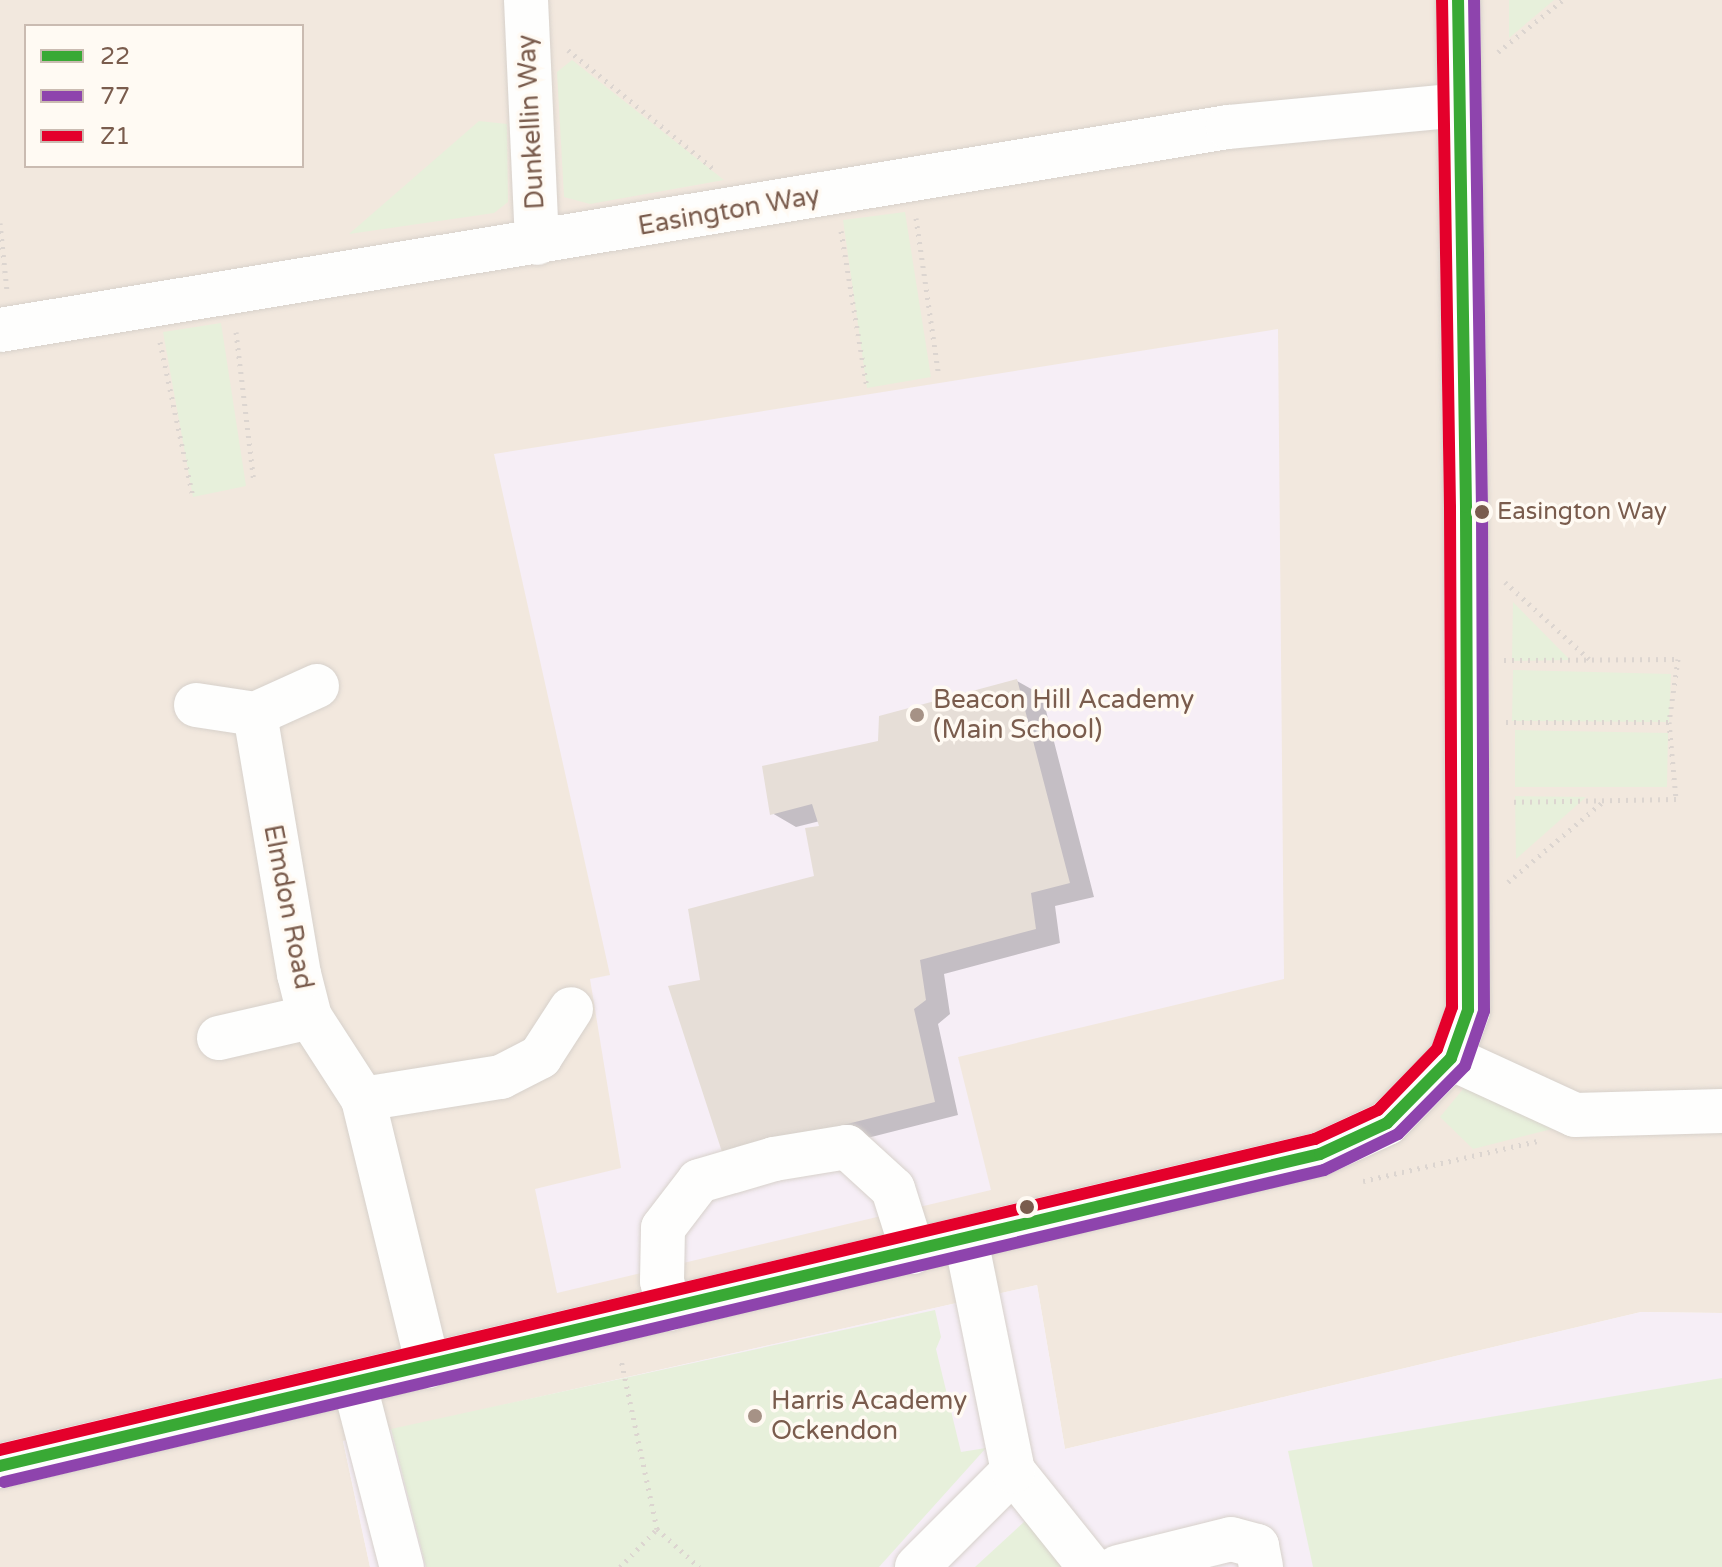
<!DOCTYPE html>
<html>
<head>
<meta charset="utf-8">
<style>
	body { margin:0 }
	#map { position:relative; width:1722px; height:1567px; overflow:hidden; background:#f9f5f0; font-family:"Varela Round",sans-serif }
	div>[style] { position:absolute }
	.residential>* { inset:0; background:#f2e8de }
	.education>* { inset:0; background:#f6eef6 }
	.green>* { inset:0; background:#e7f0db }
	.shadow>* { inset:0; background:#0003 }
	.building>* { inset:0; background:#e6ded7 }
	.path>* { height:5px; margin-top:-2.5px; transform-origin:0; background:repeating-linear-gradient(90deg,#dcd5d0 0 2px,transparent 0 8px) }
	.roads { filter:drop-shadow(0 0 2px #d7d1cb) drop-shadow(0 0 2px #d7d1cb) }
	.minor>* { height:44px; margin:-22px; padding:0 22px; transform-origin:22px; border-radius:22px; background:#fefefd }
	.bus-1>* { height:12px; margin:-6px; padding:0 6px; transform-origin:6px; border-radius:6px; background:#39a935 }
	.bus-2>* { height:12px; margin:-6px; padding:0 6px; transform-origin:6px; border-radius:6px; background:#8e44ad }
	.bus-3>* { height:12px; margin:-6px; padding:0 6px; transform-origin:6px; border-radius:6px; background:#e4002b }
	.dots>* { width:22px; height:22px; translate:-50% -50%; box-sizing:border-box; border:4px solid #fffaf3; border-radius:50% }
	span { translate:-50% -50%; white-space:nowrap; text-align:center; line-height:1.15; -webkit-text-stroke:7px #fffaf3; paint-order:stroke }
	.bus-label { font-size:24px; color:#7a5c4d }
	.left { translate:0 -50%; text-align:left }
	.street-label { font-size:26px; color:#7a5c4d }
	.poi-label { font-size:26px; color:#7a5c4d }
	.legend { position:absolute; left:24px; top:24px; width:280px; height:144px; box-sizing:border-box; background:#fffaf3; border:2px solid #cabbb1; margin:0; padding:10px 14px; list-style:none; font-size:24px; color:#7a5c4d }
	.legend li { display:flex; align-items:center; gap:16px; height:40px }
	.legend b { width:40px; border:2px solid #cabbb1 }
</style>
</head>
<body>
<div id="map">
	<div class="residential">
		<i style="clip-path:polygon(evenodd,0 0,1722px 0,1722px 1313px,1641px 1312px,1065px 1449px,1037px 1285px,343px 1441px,370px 1567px,0 1567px,0 0,26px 26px,302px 26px,302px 166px,26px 166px,26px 26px)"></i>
	</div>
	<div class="education">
		<i style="clip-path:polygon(1278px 329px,1284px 979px,958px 1057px,991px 1190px,557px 1293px,535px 1189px,621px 1168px,590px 979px,610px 975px,494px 454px)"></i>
		<i style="clip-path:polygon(1037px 1285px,1065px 1449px,1641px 1312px,1722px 1313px,1722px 1567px,370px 1567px,343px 1441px)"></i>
	</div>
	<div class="green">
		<i style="clip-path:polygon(1509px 0,1554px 0,1509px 38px)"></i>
		<i style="clip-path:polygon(572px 60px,724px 180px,590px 204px,564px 197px,557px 72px)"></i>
		<i style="clip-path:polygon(479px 121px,507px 124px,508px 202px,494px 213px,349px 234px)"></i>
		<i style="clip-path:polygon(905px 212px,931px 377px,867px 388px,843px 220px)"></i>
		<i style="clip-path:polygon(221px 323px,246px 486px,193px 497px,163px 332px)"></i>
		<i style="clip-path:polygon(1513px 601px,1513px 602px,1570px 660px,1512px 661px)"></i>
		<i style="clip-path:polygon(1513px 670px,1671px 674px,1669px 722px,1512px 721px)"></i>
		<i style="clip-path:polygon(1515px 730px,1668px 733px,1667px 787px,1515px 787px)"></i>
		<i style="clip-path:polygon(1515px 796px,1586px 797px,1516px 859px)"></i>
		<i style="clip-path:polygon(1468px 1083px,1560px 1127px,1473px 1149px,1440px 1117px)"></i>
		<i style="clip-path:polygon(935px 1310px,941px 1337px,936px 1349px,961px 1452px,986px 1448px,879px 1567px,426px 1567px,391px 1429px)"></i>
		<i style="clip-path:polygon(1722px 1378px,1722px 1567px,1313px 1567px,1288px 1451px)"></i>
		<i style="clip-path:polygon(1025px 1521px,1065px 1567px,975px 1567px)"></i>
	</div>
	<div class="shadow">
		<i style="clip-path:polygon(1017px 681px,1042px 695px,1094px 897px,1055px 906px,1060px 943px,944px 974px,950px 1014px,938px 1024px,958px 1115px,749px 1168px,702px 982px,816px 877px,820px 821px,796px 827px,772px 813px,880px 743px)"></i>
	</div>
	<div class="building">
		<i style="clip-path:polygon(1017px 679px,1070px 883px,1031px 893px,1036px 929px,920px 960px,926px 1000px,914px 1009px,935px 1102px,723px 1155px,668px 986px,700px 980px,688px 909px,814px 876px,805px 828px,819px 826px,812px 804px,770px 815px,762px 766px,878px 741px,879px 716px)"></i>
	</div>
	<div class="path">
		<i style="left:568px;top:50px;width:190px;rotate:39.2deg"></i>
		<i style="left:1498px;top:52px;width:83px;rotate:-38.7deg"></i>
		<i style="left:916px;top:218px;width:155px;rotate:81.8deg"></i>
		<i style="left:0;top:223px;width:68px;rotate:84.1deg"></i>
		<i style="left:841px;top:231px;width:159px;rotate:80.6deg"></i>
		<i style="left:236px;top:332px;width:151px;rotate:83.2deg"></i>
		<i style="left:160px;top:342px;width:158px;rotate:78deg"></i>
		<i style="left:1505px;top:582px;width:114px;rotate:42.5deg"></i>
		<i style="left:1504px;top:660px;width:174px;rotate:-0.3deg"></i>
		<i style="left:1678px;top:659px;width:64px;rotate:98.1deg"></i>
		<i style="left:1669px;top:722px;width:77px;rotate:84.8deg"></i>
		<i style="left:1676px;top:799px;width:168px;rotate:179deg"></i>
		<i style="left:1506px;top:722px;width:163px"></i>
		<i style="left:1508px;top:882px;width:126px;rotate:-40.2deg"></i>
		<i style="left:1363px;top:1181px;width:179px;rotate:-12.9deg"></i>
		<i style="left:657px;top:1529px;width:57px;rotate:42.1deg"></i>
		<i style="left:620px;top:1567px;width:53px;rotate:-45.8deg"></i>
		<i style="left:657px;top:1529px;width:173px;rotate:-102deg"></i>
	</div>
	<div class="roads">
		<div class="minor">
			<i style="left:526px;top:0;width:243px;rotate:87.4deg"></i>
			<i style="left:0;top:330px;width:1245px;rotate:-9.39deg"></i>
			<i style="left:1228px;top:127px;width:232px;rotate:-5.4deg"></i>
			<i style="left:196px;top:705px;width:60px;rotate:8.7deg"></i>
			<i style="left:255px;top:714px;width:68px;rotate:-24.3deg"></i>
			<i style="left:255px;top:714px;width:264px;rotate:80.4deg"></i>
			<i style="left:299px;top:974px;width:44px;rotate:75.7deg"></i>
			<i style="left:310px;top:1017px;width:98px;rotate:57.1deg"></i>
			<i style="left:363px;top:1099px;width:275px;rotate:76.3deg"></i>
			<i style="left:219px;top:1038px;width:93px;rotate:-13deg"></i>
			<i style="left:1451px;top:1058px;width:136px;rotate:24.7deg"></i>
			<i style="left:1575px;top:1115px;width:147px;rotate:-1.6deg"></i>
			<i style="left:363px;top:1099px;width:140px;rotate:-9.1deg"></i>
			<i style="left:501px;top:1077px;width:44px;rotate:-27.1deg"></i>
			<i style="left:540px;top:1057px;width:57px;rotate:-57.1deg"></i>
			<i style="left:669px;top:1309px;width:29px;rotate:-104deg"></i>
			<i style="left:662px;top:1281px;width:53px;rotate:-88.9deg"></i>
			<i style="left:663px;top:1228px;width:59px;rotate:-52.5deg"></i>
			<i style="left:699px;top:1181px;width:78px;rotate:-16.3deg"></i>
			<i style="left:774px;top:1159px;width:74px;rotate:-9.3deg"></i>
			<i style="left:847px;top:1147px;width:62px;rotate:42.4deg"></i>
			<i style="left:893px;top:1189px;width:66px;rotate:72.4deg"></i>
			<i style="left:354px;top:1382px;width:191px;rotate:75.5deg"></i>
			<i style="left:0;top:1466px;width:1356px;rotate:-13.3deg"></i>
			<i style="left:1320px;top:1154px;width:74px;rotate:-24.8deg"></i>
			<i style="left:1387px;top:1123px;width:91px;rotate:-45.4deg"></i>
			<i style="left:1451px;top:1058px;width:51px;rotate:-70.5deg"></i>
			<i style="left:1468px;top:1010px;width:503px;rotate:-90.23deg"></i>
			<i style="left:1466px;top:507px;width:507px;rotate:-90.9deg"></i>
			<i style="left:1013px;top:1471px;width:123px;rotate:51.3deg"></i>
			<i style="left:917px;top:1567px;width:136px;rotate:-45deg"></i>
			<i style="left:1013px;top:1471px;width:237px;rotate:-101.5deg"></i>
			<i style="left:1118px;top:1567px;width:116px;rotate:-13.9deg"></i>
			<i style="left:1231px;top:1539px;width:27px;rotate:15deg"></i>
			<i style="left:1257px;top:1546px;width:21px;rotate:79deg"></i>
		</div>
	</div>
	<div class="bus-1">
		<i style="left:0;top:1466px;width:1356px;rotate:-13.3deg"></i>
		<i style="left:1320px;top:1154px;width:74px;rotate:-24.8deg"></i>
		<i style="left:1387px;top:1123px;width:91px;rotate:-45.4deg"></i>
		<i style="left:1451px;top:1058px;width:51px;rotate:-70.5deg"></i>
		<i style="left:1468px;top:1010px;width:503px;rotate:-90.23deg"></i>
		<i style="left:1466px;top:507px;width:507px;rotate:-90.9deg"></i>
	</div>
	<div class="bus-2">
		<i style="left:4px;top:1482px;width:1356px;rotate:-13.3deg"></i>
		<i style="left:1324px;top:1170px;width:82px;rotate:-25.9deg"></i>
		<i style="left:1398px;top:1134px;width:95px;rotate:-45.4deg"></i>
		<i style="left:1465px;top:1066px;width:58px;rotate:-70.9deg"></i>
		<i style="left:1484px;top:1011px;width:504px;rotate:-90.23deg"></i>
		<i style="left:1482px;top:507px;width:507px;rotate:-90.9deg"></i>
	</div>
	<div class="bus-3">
		<i style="left:0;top:1450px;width:1351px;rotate:-13.31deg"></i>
		<i style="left:1315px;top:1139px;width:69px;rotate:-24.7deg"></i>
		<i style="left:1378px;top:1110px;width:85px;rotate:-46deg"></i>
		<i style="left:1437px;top:1049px;width:45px;rotate:-70.3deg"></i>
		<i style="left:1452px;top:1007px;width:500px;rotate:-90.23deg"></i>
		<i style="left:1450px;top:507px;width:507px;rotate:-90.9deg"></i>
	</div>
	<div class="dots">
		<i style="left:1482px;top:512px;background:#7a5c4d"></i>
		<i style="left:917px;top:715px;background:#a69286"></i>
		<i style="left:1027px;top:1207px;background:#7a5c4d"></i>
		<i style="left:755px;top:1416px;background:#a69286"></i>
	</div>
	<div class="bus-label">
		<span class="left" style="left:1497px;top:512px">Easington Way</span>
	</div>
	<div class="street-label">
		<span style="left:531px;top:122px;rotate:-93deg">Dunkellin Way</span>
		<span style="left:729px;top:211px;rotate:-10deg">Easington Way</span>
		<span style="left:288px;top:907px;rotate:79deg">Elmdon Road</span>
	</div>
	<div class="poi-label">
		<span class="left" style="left:933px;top:715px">Beacon Hill Academy<br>(Main School)</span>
		<span class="left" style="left:771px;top:1416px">Harris Academy<br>Ockendon</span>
	</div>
	<ul class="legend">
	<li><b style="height:10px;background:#39a935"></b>22</li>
	<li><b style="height:10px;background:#8e44ad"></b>77</li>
	<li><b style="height:10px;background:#e4002b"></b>Z1</li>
	</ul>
</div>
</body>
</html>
